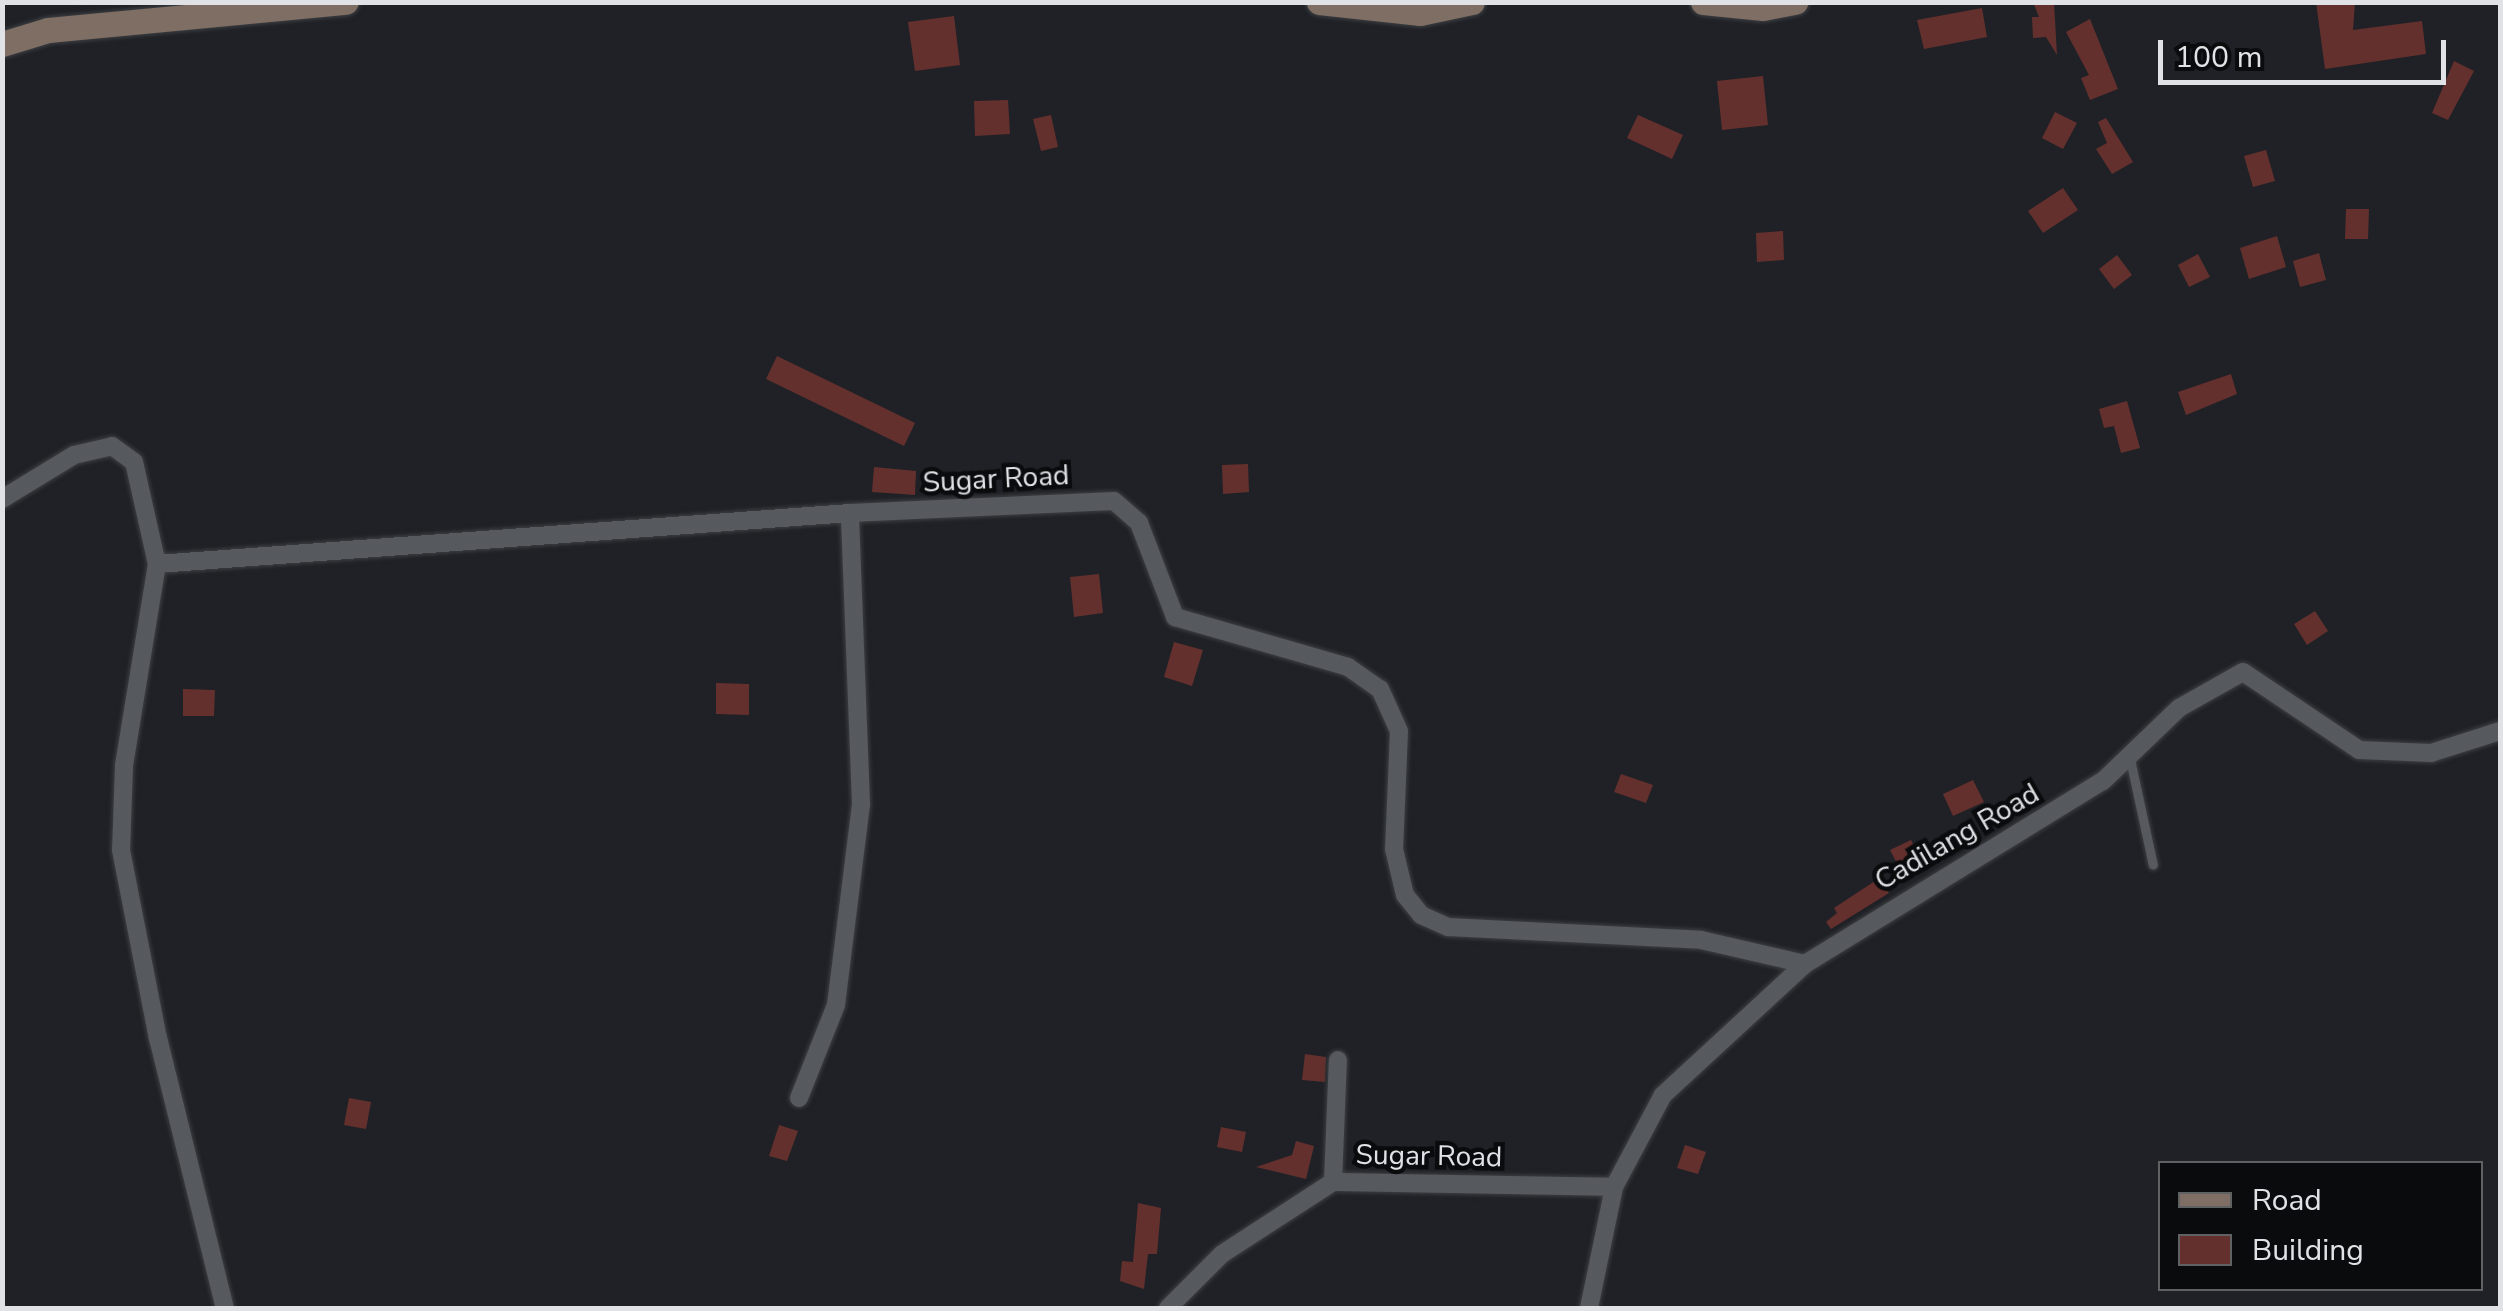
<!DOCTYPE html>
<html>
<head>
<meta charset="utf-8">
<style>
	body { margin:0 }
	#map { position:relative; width:2503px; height:1311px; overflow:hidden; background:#1f2126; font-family:"Nunito Sans",sans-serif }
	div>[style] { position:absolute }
	.building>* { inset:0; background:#64302d }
	.roads { filter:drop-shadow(0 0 2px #3d3f42) drop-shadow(0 0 2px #3d3f42) }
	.lane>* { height:9px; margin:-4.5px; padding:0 4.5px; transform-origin:4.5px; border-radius:4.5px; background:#56595e }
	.street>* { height:18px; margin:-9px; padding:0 9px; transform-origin:9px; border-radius:9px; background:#56595e }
	.secondary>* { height:25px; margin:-12.5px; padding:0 12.5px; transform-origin:12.5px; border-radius:12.5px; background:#7e6e64 }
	span { translate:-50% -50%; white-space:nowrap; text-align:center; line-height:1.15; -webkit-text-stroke:9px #0a0b0d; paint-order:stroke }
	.street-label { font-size:28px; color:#e0e2e5 }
	.frame { position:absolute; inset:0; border:5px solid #e0e2e5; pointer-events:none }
	.legend { position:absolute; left:2158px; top:1161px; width:325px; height:130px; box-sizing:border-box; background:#0a0b0d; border:2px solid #606163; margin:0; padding:12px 18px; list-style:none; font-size:30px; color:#e0e2e5 }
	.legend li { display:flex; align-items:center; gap:20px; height:50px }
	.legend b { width:50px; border:2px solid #606163 }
	.scale { position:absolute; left:2158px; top:40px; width:288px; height:45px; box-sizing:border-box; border:5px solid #e0e2e5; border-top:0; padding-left:12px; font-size:30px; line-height:35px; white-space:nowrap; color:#e0e2e5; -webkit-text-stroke:8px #0a0b0d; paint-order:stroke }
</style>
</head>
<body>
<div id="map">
	<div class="building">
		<i style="clip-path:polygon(2033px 2px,2054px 2px,2057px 55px,2046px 37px,2033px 38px,2032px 17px,2039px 17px)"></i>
		<i style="clip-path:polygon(2316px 2px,2355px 2px,2353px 30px,2422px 21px,2426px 54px,2325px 69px)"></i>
		<i style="clip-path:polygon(1982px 8px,1987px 37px,1924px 49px,1917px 20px)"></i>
		<i style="clip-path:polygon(954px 16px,960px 65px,915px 71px,908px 22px)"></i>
		<i style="clip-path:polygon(2090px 19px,2118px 89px,2090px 100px,2081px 78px,2089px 75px,2066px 32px)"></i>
		<i style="clip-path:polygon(2454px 61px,2474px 71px,2448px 120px,2432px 113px)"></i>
		<i style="clip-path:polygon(1763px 76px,1768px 125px,1722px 130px,1717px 81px)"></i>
		<i style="clip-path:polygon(1008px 100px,1010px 134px,975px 136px,974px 101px)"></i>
		<i style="clip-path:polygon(2055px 112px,2077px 123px,2063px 149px,2042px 138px)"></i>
		<i style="clip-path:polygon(1051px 115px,1058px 147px,1041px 151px,1033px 119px)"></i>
		<i style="clip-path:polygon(1638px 115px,1683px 135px,1672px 159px,1627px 138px)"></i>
		<i style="clip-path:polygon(2106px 118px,2133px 162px,2112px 174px,2096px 149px,2107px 143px,2098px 122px)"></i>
		<i style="clip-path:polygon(2266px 150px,2275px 181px,2253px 187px,2244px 156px)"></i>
		<i style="clip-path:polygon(2063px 188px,2078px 210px,2043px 233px,2028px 211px)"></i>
		<i style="clip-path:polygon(2346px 209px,2369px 209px,2368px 239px,2345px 239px)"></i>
		<i style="clip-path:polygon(1783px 231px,1784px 260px,1757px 262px,1756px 233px)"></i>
		<i style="clip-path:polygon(2277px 236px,2286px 267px,2249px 279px,2240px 248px)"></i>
		<i style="clip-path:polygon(2319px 253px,2326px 280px,2300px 287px,2293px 261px)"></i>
		<i style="clip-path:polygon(2198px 254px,2210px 277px,2189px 287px,2178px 265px)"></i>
		<i style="clip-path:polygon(2117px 255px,2132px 275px,2114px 289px,2099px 269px)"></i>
		<i style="clip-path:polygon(777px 356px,915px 423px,904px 446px,766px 379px)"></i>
		<i style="clip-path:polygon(2231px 374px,2237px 394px,2186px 415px,2178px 392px)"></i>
		<i style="clip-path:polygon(2127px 401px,2140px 448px,2121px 453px,2114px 426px,2104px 428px,2099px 409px)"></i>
		<i style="clip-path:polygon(1248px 464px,1249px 492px,1223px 494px,1222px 465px)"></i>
		<i style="clip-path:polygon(874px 467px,916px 471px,915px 495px,872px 492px)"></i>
		<i style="clip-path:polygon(1099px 574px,1103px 613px,1074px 617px,1070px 577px)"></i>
		<i style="clip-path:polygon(2315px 611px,2328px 631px,2307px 645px,2294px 624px)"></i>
		<i style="clip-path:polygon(1174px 642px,1203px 650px,1192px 686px,1164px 677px)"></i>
		<i style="clip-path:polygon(716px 683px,749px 684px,749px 715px,716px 714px)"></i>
		<i style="clip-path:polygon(183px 689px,215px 690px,214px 716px,183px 716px)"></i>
		<i style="clip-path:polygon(1621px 774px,1653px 785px,1646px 803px,1614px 792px)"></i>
		<i style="clip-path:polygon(1973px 780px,1984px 802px,1953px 816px,1943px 794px)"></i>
		<i style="clip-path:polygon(1911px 840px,1922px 862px,1902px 873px,1890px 850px)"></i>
		<i style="clip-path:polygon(1878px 879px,1889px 893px,1831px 929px,1826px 922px,1837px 913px,1834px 908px)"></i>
		<i style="clip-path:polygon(1305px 1054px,1326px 1057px,1325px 1082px,1302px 1080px)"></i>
		<i style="clip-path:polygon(349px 1098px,371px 1102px,366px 1129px,344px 1125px)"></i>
		<i style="clip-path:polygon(779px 1125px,798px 1131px,787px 1161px,769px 1156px)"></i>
		<i style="clip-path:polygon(1221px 1127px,1246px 1132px,1242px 1152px,1217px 1147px)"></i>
		<i style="clip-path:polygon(1296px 1141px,1314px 1146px,1306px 1179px,1256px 1167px,1292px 1155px)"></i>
		<i style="clip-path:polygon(1685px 1145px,1706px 1152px,1698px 1174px,1677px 1168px)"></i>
		<i style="clip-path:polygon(1138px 1203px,1161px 1208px,1157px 1254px,1148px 1254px,1144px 1289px,1120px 1281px,1122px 1261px,1133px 1262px)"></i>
	</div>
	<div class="roads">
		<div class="lane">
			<i style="left:2130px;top:759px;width:108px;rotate:77.8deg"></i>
		</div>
		<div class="street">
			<i style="left:2px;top:499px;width:84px;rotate:-31.4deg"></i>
			<i style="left:74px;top:455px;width:39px;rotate:-13deg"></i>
			<i style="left:112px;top:446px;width:27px;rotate:36deg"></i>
			<i style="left:134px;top:462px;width:105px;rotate:77.3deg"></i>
			<i style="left:157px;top:564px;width:695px;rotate:-4.21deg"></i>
			<i style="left:850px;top:513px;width:264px;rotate:-2.6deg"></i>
			<i style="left:1114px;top:501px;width:33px;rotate:41deg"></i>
			<i style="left:1139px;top:523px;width:101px;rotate:69deg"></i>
			<i style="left:1175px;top:617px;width:180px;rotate:16.1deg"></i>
			<i style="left:1348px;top:667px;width:39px;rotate:35deg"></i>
			<i style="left:1380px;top:689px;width:46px;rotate:65.7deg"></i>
			<i style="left:1399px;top:731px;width:118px;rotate:92.4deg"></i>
			<i style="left:1394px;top:849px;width:47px;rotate:76.6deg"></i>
			<i style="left:1405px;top:895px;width:26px;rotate:51deg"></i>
			<i style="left:1421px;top:915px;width:30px;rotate:24deg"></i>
			<i style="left:1448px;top:927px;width:253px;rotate:2.9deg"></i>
			<i style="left:1701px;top:940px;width:107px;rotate:13deg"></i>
			<i style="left:157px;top:564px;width:205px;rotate:99.3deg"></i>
			<i style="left:124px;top:766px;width:84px;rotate:92deg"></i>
			<i style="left:121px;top:850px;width:192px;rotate:78.9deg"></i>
			<i style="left:158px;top:1038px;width:278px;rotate:76.1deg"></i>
			<i style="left:799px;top:1098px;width:100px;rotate:-68.3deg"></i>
			<i style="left:836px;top:1005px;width:203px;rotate:-82.9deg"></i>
			<i style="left:861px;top:804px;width:291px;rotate:-92.2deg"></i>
			<i style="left:1333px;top:1182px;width:122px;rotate:-87.7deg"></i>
			<i style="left:1168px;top:1308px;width:76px;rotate:-45deg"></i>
			<i style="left:1222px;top:1254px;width:132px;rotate:-33deg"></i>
			<i style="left:1333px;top:1182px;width:281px;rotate:1deg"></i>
			<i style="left:1589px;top:1308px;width:124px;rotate:-78.3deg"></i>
			<i style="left:1614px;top:1187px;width:104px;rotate:-62deg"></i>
			<i style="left:1663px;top:1095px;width:193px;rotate:-42.7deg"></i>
			<i style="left:1805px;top:964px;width:350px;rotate:-31.6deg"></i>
			<i style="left:2103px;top:781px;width:105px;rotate:-43.8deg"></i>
			<i style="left:2179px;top:708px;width:73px;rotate:-29.4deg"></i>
			<i style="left:2243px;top:672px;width:140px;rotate:33.9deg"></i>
			<i style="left:2359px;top:750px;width:72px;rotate:2.4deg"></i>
			<i style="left:2431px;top:753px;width:72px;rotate:-17.7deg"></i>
		</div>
		<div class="secondary">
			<i style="left:1319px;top:2px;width:102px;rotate:6.2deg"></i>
			<i style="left:1420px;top:13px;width:53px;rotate:-11.9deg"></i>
			<i style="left:1703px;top:2px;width:60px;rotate:5.7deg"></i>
			<i style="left:1763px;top:8px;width:33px;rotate:-11deg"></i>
			<i style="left:2px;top:44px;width:48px;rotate:-16.9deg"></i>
			<i style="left:48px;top:30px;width:299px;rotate:-5.4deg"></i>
		</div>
	</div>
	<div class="street-label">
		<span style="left:996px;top:479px;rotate:-3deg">Sugar Road</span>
		<span style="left:1957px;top:837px;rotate:-30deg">Cadilang Road</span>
		<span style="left:1429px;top:1156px;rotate:1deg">Sugar Road</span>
	</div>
	<div class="frame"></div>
	<ul class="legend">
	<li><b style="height:12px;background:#7e6e64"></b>Road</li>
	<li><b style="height:28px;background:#64302d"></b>Building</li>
	</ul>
	<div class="scale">100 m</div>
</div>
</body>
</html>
